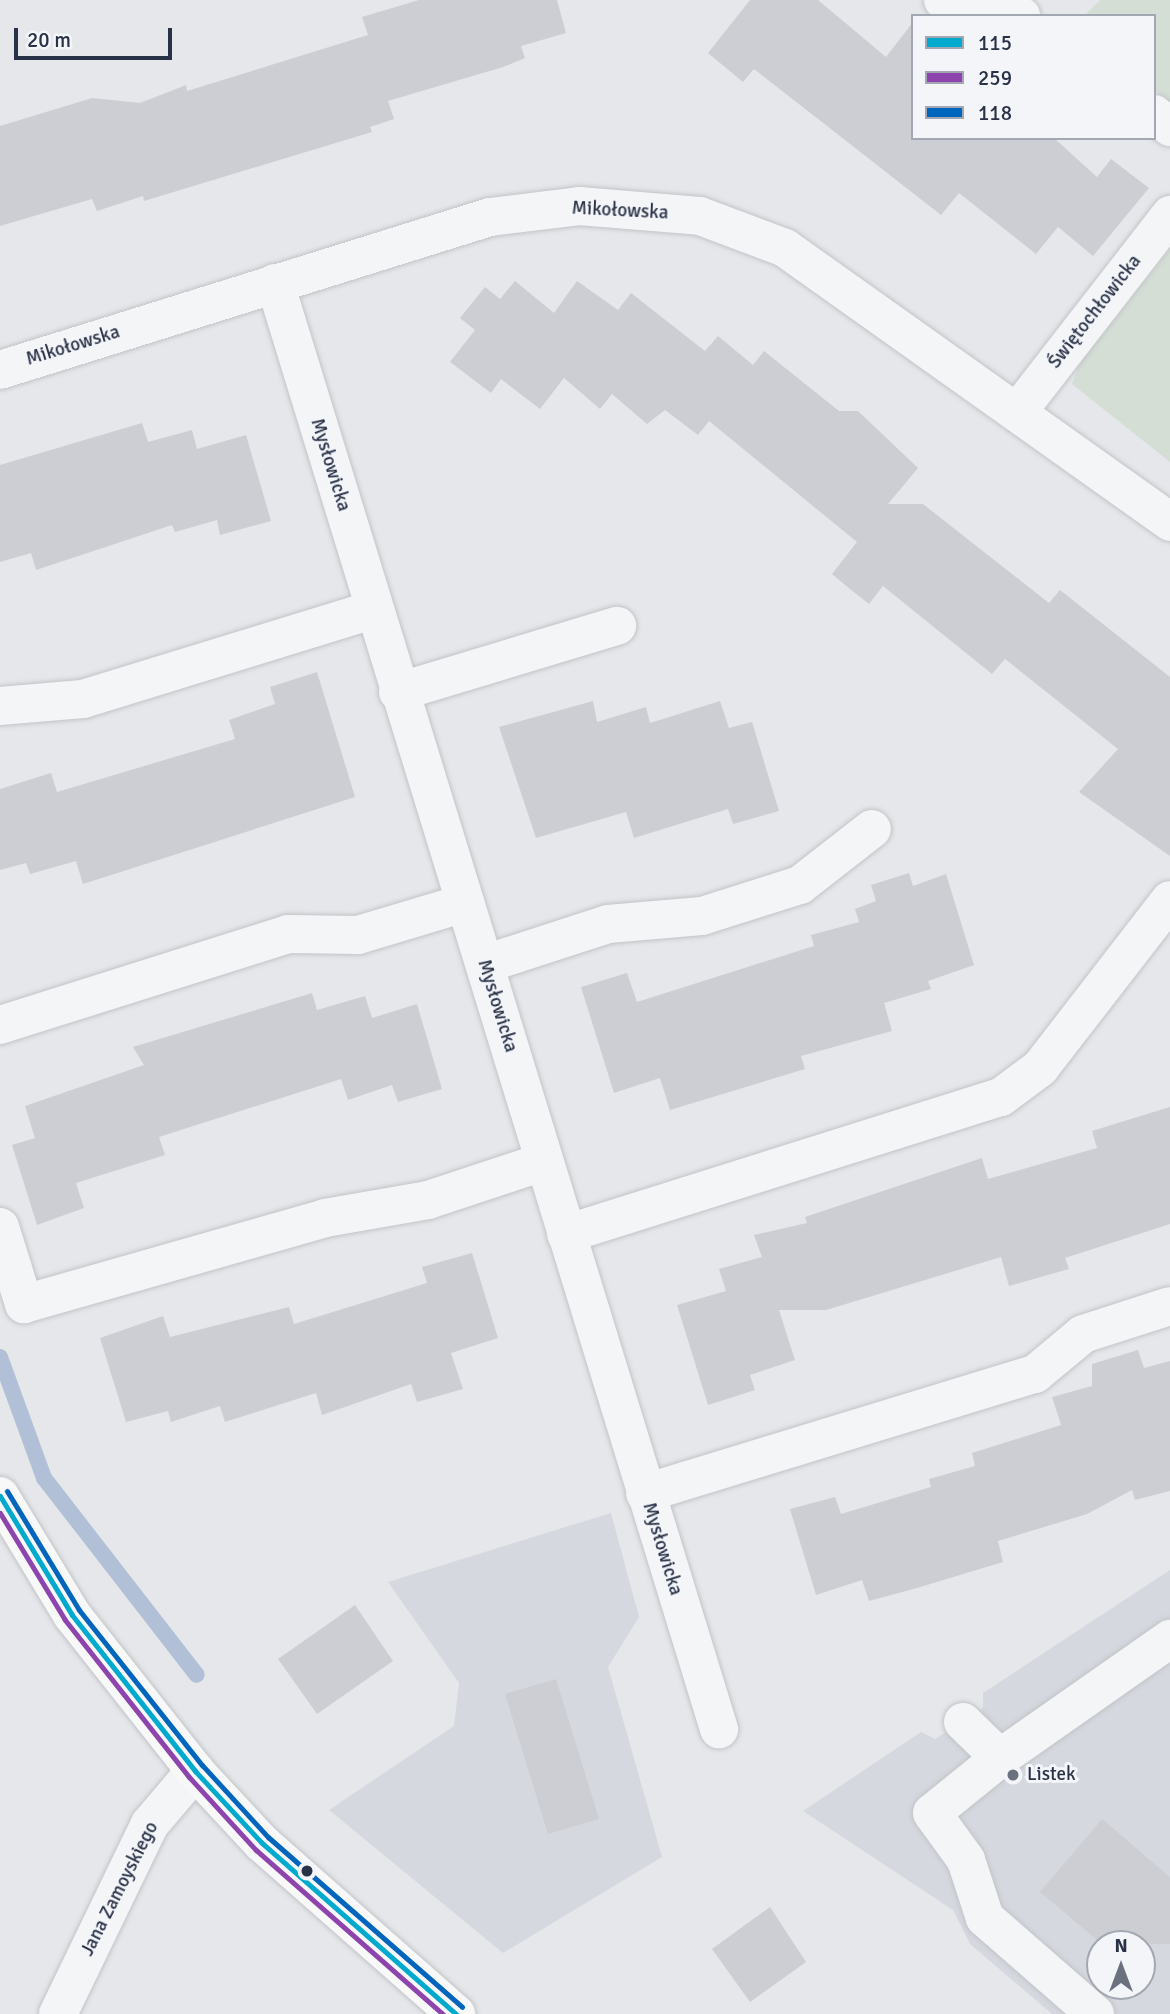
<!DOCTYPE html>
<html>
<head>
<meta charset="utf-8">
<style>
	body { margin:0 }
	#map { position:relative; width:1170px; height:2014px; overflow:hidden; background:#e5e7ea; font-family:Signika,sans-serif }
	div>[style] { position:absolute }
	.built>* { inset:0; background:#d5d8df }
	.green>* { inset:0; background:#d4ded5 }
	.stream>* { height:16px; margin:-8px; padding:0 8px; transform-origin:8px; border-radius:8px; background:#b2c0d7 }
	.building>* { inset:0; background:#ccced3 }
	.roads { filter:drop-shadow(0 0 2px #c2c4c8) drop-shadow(0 0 2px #c2c4c8) }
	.minor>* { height:38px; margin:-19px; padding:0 19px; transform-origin:19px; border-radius:19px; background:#f4f5f7 }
	.major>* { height:38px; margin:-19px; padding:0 19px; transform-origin:19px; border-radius:19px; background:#f8f8f8 }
	.bus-1>* { height:5px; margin:-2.5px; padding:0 2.5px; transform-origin:2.5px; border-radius:2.5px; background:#00a9ce }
	.bus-2>* { height:5px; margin:-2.5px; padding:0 2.5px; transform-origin:2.5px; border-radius:2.5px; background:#8e44ad }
	.bus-3>* { height:5px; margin:-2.5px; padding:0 2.5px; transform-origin:2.5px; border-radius:2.5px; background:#0065bd }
	.dots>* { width:19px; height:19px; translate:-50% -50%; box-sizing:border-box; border:4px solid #f3f5f9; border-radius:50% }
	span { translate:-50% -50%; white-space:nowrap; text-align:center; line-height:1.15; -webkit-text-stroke:6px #f3f5f9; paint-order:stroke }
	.street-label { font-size:19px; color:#293146 }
	.poi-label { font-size:19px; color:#293146 }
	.left { translate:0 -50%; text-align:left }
	.legend { position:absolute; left:911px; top:14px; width:245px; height:126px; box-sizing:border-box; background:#f3f5f9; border:2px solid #a2a7b1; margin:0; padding:9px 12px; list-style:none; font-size:21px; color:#293146 }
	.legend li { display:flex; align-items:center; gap:14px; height:35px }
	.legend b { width:35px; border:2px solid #a2a7b1 }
	.north { position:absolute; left:1086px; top:1930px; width:70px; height:70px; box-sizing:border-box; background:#f3f5f9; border:2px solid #a2a7b1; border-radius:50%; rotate:0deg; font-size:19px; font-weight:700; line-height:28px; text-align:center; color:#293146 }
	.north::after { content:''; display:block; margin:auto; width:24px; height:32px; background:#6b717f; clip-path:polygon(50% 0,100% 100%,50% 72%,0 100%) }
	.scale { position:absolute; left:14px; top:28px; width:158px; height:32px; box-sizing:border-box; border:4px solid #293146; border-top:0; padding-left:9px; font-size:21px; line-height:24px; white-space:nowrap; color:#293146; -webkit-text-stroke:5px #f3f5f9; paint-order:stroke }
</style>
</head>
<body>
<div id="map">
	<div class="built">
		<i style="clip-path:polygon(611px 1513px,639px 1617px,608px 1667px,662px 1857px,503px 1953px,329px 1810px,454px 1726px,459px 1683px,388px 1582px)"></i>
		<i style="clip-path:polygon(evenodd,1170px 1570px,1170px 2014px,1052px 2014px,970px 1944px,953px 1910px,803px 1811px,921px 1732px,935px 1739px,963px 1722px,983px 1708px,983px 1693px,1170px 1570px,1100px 1944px,1142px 1944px,1142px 1986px,1100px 1986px,1100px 1944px)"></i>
	</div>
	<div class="green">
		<i style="clip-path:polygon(1100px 0,1170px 0,1170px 103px,1154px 90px,1154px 16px,1084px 16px)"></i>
		<i style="clip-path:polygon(1170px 249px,1170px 462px,1072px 384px,1080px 362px)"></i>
	</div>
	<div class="stream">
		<i style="left:0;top:1357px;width:129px;rotate:70deg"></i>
		<i style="left:44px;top:1478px;width:249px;rotate:52.2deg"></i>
	</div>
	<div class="building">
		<i style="clip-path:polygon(419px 0,557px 0,566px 33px,521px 46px,525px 58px,503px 67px,388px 101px,394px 119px,370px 127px,372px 132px,144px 201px,143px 196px,97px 211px,92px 199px,0 226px,0 126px,92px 98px,140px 103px,186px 85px,187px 91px,368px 35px,362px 17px)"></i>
		<i style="clip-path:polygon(750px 0,818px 0,886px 57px,913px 22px,913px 138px,1054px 138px,1097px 177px,1111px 159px,1149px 188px,1093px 256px,1058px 227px,1036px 254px,959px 193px,941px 215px,754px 69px,743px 82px,708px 53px)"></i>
		<i style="clip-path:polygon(515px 281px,554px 313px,577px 281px,618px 310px,631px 293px,705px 351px,718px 336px,753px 365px,764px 351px,839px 411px,858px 411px,918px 468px,888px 504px,923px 504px,1049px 603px,1060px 590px,1170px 677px,1170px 856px,1079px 792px,1118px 749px,1005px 659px,992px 674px,883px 586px,869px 604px,850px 589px,832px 574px,857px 542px,709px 421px,698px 435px,665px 410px,647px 424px,612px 394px,600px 409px,564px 378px,540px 409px,501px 379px,491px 393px,450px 362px,475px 330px,460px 318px,485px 287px,500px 299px)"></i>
		<i style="clip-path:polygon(142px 423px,148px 442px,192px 430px,197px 449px,246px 435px,271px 521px,220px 535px,217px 520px,175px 532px,172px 525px,36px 570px,31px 553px,0 562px,0 465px)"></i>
		<i style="clip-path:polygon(317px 672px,355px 797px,83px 884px,76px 861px,30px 874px,26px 863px,0 870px,0 789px,51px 773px,57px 792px,235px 739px,229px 720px,275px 704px,270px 687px)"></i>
		<i style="clip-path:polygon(593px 701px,597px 722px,646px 707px,650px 723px,720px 701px,729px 728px,752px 722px,779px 811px,733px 824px,728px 809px,634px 838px,626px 812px,536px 838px,499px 727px)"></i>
		<i style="clip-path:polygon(909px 873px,913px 886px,946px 874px,974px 965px,928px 981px,931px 989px,884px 1003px,892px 1031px,801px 1056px,805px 1069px,670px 1110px,660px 1078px,614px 1093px,581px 987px,627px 973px,637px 1002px,814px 946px,811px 935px,859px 922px,855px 909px,876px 901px,871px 885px)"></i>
		<i style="clip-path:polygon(312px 993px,317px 1010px,365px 996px,372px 1018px,417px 1004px,442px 1089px,398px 1102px,392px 1085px,348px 1100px,341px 1079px,159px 1137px,165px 1155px,76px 1183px,84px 1208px,37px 1225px,12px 1145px,35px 1138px,25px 1106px,144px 1065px,133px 1047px)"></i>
		<i style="clip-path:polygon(1170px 1107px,1170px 1224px,1065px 1258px,1069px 1269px,1009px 1286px,1001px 1257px,826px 1310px,779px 1310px,795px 1360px,750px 1375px,755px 1390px,708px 1405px,677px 1305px,726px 1291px,719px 1269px,762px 1257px,754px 1235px,807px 1223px,805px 1217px,982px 1158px,988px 1179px,1097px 1148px,1092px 1131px)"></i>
		<i style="clip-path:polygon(472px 1253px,498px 1338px,451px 1353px,463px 1389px,417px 1402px,411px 1384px,322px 1415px,316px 1393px,225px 1422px,220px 1406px,171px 1422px,168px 1411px,126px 1422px,100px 1338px,163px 1316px,170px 1337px,289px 1307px,294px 1324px,427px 1283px,422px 1267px)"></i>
		<i style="clip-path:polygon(1138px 1350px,1144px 1368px,1170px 1361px,1170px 1491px,1135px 1500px,1132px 1490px,1087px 1514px,998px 1541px,1003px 1562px,917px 1588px,869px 1601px,862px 1580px,816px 1595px,790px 1509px,835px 1497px,841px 1514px,931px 1487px,929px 1479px,975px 1466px,972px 1453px,1061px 1425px,1052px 1397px,1092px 1386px,1092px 1364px)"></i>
		<i style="clip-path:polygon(355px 1605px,393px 1661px,317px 1714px,278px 1659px)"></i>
		<i style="clip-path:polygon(556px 1679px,599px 1819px,548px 1834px,505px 1694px)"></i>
		<i style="clip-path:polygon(1102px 1819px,1170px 1877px,1170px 1944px,1102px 1944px,1040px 1892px)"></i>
		<i style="clip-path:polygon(770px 1907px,806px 1962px,750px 2002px,712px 1949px)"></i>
	</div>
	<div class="roads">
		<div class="minor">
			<i style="left:943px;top:0;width:80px;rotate:11.6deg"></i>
			<i style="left:1154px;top:114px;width:21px;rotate:39deg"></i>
			<i style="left:275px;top:283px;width:1513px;rotate:72.93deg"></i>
			<i style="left:0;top:370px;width:513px;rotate:-17.34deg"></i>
			<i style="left:490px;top:217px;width:90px;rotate:-7deg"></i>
			<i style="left:579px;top:206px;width:121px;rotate:4.7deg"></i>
			<i style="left:700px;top:216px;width:91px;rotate:20.6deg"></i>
			<i style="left:785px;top:248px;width:473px;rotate:35.4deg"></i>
			<i style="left:1019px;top:410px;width:247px;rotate:-52.2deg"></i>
			<i style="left:398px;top:692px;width:229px;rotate:-16.8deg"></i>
			<i style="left:0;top:706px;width:83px;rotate:-4.8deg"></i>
			<i style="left:83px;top:699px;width:303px;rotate:-17.1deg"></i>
			<i style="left:485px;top:964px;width:129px;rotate:-18deg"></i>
			<i style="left:608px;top:924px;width:94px;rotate:-4.9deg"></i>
			<i style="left:702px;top:916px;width:103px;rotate:-17.6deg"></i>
			<i style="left:800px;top:885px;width:91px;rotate:-37.9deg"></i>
			<i style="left:0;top:1025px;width:302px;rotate:-17.5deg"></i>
			<i style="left:288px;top:934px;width:70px;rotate:0.8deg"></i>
			<i style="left:358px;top:935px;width:112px;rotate:-16.7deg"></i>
			<i style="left:0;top:1227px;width:81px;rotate:72.7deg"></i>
			<i style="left:24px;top:1304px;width:313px;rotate:-15.9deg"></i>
			<i style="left:325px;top:1218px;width:105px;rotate:-9.9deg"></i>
			<i style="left:428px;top:1200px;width:121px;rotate:-18.3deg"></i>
			<i style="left:566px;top:1234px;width:456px;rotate:-17.5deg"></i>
			<i style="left:1001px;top:1097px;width:49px;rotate:-36.6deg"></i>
			<i style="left:1040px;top:1068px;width:212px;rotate:-52.3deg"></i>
			<i style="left:645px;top:1493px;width:408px;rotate:-17deg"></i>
			<i style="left:1035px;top:1374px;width:62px;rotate:-39.8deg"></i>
			<i style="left:1083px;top:1334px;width:91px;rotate:-17.8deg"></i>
			<i style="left:963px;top:1722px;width:52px;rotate:44.2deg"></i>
			<i style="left:1000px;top:1758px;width:87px;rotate:141deg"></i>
			<i style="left:932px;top:1813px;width:58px;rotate:54.1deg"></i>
			<i style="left:966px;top:1860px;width:61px;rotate:71.9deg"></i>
			<i style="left:985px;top:1918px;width:146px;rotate:41.1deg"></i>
			<i style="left:1000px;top:1758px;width:208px;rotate:-35deg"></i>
			<i style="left:58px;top:2014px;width:211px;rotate:-64.2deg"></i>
			<i style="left:150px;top:1824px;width:70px;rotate:-49.7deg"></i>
		</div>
		<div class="major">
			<i style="left:0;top:1496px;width:139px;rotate:58.8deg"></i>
			<i style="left:72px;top:1615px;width:199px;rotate:51.7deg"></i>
			<i style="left:195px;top:1771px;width:98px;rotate:47.1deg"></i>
			<i style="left:262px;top:1843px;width:259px;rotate:41.4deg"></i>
		</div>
	</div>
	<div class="bus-1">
		<i style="left:0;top:1496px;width:139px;rotate:58.8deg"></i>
		<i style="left:72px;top:1615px;width:199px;rotate:51.7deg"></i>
		<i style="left:195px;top:1771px;width:98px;rotate:47.1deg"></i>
		<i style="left:262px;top:1843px;width:259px;rotate:41.4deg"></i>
	</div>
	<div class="bus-2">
		<i style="left:0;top:1513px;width:125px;rotate:58.7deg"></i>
		<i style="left:65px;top:1620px;width:200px;rotate:51.7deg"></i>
		<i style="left:189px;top:1777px;width:99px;rotate:47.5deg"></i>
		<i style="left:256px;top:1850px;width:249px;rotate:41.3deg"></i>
	</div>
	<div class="bus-3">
		<i style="left:7px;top:1491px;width:139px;rotate:58.8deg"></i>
		<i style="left:79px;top:1610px;width:198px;rotate:51.6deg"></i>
		<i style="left:202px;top:1765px;width:98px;rotate:47.5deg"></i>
		<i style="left:268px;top:1837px;width:258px;rotate:41.2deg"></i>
	</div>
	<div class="dots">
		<i style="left:1013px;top:1775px;background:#6b717f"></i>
		<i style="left:307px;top:1871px;background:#293146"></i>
	</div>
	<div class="street-label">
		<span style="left:620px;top:211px;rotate:3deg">Mikołowska</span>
		<span style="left:1095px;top:312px;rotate:-52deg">Świętochłowicka</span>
		<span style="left:73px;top:346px;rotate:-17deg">Mikołowska</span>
		<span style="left:330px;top:465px;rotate:73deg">Mysłowicka</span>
		<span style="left:497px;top:1006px;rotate:73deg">Mysłowicka</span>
		<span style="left:662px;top:1549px;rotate:73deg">Mysłowicka</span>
		<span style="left:120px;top:1889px;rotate:-63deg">Jana Zamoyskiego</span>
	</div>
	<div class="poi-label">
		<span class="left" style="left:1027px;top:1775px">Listek</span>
	</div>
	<ul class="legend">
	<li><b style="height:9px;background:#00a9ce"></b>115</li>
	<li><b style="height:9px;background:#8e44ad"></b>259</li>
	<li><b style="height:9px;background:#0065bd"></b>118</li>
	</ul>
	<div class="north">N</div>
	<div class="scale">20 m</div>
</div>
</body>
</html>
